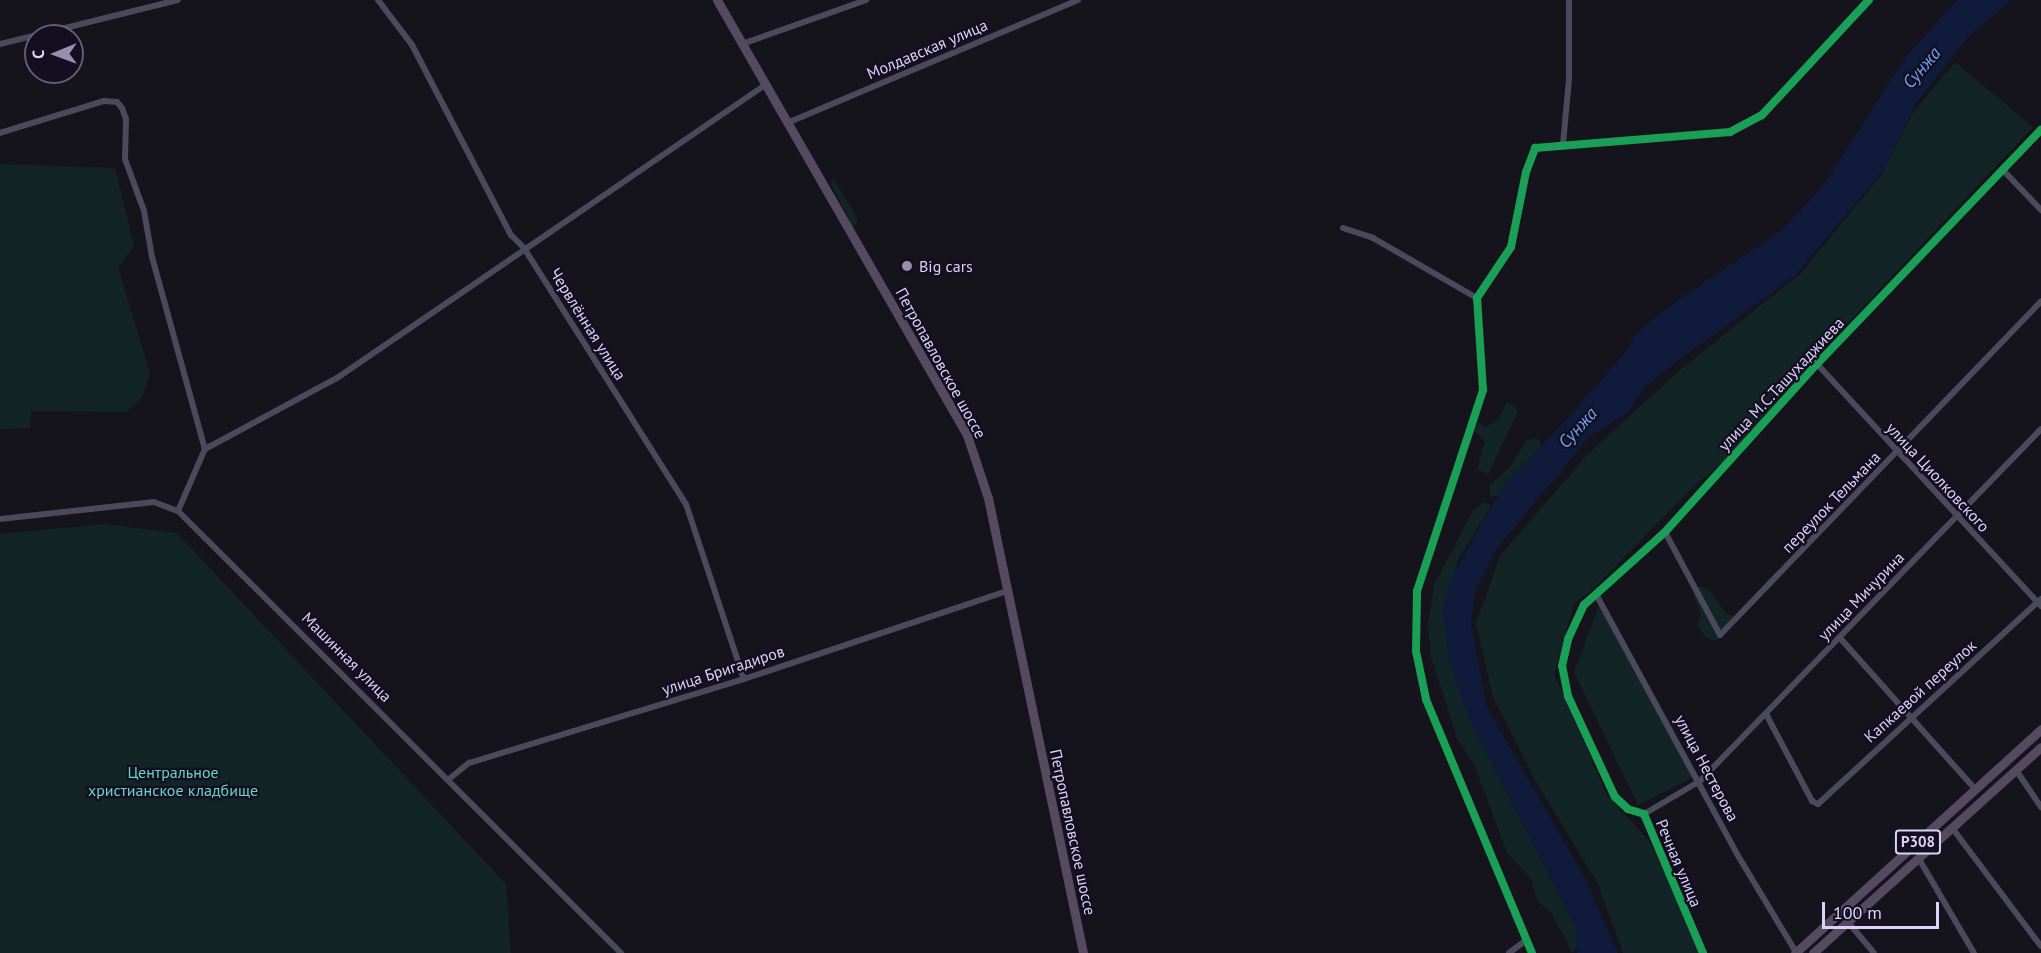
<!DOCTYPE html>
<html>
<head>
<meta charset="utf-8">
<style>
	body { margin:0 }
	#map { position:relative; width:2041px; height:953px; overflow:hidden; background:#15131c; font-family:"PT Sans",sans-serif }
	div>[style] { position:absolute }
	.green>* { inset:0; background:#132427 }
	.water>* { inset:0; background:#101b3b }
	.street>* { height:6px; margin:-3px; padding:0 3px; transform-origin:3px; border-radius:3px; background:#4b495c }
	.primary>* { height:9px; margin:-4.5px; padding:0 4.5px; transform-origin:4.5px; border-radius:4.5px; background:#554a60 }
	.cycleway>* { height:8px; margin:-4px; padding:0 4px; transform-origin:4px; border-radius:4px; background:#1a9f57 }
	.dots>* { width:16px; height:16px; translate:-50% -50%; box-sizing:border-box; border:3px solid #140f20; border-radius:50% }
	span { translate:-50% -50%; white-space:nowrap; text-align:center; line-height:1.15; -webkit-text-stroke:4.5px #140f20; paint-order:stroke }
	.shield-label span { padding:2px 4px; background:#140f20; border:2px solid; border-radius:4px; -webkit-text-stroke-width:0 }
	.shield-label { font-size:15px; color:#dcd2fb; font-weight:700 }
	.street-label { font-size:16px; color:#dcd2fb }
	.poi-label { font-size:16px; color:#dcd2fb }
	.left { translate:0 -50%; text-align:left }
	.park-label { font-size:16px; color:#66d3c5 }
	.water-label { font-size:18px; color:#6aa2f0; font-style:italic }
	.north { position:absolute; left:24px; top:24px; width:60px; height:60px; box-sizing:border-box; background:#140f20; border:2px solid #645d78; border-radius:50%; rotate:269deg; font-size:16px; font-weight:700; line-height:24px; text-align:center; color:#dcd2fb }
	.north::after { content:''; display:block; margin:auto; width:21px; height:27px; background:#968fad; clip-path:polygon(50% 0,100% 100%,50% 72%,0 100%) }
	.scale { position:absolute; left:1822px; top:902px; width:117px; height:27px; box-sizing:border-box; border:3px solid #dcd2fb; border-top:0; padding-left:8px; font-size:18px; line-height:21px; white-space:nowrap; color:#dcd2fb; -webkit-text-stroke:4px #140f20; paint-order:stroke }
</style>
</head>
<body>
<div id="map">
	<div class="green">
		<i style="clip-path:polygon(1955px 62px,2033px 127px,1817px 356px,1741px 447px,1696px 484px,1590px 592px,1574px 603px,1554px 674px,1607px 795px,1650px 842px,1703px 953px,1623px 953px,1597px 882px,1536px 782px,1493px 697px,1476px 623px,1500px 556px,1586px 456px,1679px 371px,1800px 274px,1882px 174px,1912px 114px)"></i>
		<i style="clip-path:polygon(0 164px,115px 168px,134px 246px,118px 267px,150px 373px,142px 398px,127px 412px,31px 411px,30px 428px,0 429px)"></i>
		<i style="clip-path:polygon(833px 178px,858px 219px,854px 229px,831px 184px)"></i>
		<i style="clip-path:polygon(1506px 403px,1514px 405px,1518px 412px,1488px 475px,1477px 469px,1485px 442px,1474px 430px,1479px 422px,1485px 428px,1499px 418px)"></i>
		<i style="clip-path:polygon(1534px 438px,1540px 440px,1542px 448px,1501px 494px,1491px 498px,1489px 486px,1510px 467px,1526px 441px)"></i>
		<i style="clip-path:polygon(1484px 502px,1491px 506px,1459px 558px,1443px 608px,1449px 661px,1469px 719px,1576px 928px,1578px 946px,1572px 953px,1551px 912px,1538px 902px,1531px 879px,1507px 853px,1475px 766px,1458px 740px,1431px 657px,1428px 625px,1434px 585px,1473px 510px)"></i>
		<i style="clip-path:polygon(104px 524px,177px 533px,506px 884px,511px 953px,0 953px,0 534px)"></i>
		<i style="clip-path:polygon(1698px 586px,1709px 589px,1726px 613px,1733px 616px,1735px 624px,1715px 641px,1706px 638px,1697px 624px,1701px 614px,1693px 594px)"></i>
		<i style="clip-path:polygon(1600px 603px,1695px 776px,1638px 805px,1574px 672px)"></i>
	</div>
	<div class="water">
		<i style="clip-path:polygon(1957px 0,2011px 0,1967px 38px,1916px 103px,1885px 168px,1795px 276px,1676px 362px,1644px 388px,1629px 412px,1589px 437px,1497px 548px,1475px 591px,1471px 625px,1487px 707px,1585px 878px,1618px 953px,1577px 953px,1576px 928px,1469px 719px,1449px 661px,1442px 608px,1451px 578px,1504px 485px,1570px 416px,1628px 349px,1633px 338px,1657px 315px,1782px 230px,1822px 187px,1905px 58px)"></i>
	</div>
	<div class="street">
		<i style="left:378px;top:0;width:56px;rotate:52.9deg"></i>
		<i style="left:412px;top:45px;width:214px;rotate:62.5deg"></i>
		<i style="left:511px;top:235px;width:18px;rotate:45deg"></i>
		<i style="left:524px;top:248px;width:303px;rotate:57.7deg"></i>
		<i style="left:686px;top:504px;width:184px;rotate:71.7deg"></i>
		<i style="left:0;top:44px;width:183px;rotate:-13.9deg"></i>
		<i style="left:742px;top:44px;width:132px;rotate:-19.5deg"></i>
		<i style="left:787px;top:123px;width:316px;rotate:-22.9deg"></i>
		<i style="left:0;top:133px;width:109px;rotate:-17.1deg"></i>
		<i style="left:104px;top:101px;width:13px;rotate:4deg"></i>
		<i style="left:117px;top:102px;width:8px;rotate:50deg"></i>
		<i style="left:122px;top:108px;width:12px;rotate:70deg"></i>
		<i style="left:126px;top:119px;width:40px;rotate:91.4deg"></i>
		<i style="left:125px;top:159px;width:55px;rotate:69.9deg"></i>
		<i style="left:144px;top:211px;width:47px;rotate:80.1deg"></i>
		<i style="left:152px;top:257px;width:199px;rotate:74.6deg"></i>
		<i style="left:1563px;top:144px;width:65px;rotate:-84.7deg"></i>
		<i style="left:1569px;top:79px;width:79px;rotate:-90deg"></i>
		<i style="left:2002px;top:169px;width:57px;rotate:46.4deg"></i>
		<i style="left:1343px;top:228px;width:32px;rotate:18deg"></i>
		<i style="left:1373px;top:238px;width:120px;rotate:30deg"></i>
		<i style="left:1817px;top:364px;width:330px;rotate:47.2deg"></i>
		<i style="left:178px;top:511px;width:68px;rotate:-66.5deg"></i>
		<i style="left:205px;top:449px;width:150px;rotate:-28.3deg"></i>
		<i style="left:337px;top:378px;width:519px;rotate:-34.39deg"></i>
		<i style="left:0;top:519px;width:155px;rotate:-6.3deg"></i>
		<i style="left:154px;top:502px;width:26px;rotate:21deg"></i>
		<i style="left:178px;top:511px;width:626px;rotate:44.94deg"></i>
		<i style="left:1665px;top:532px;width:117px;rotate:61.9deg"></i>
		<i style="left:1720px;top:635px;width:463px;rotate:-46.1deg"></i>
		<i style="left:1597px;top:596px;width:294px;rotate:61.5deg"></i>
		<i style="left:1737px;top:854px;width:114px;rotate:59deg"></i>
		<i style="left:1840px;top:638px;width:204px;rotate:48.2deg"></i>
		<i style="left:1766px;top:714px;width:98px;rotate:62.1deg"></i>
		<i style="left:1812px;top:801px;width:7px;rotate:27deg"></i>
		<i style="left:1818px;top:804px;width:303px;rotate:-42.6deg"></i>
		<i style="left:2016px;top:770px;width:45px;rotate:56deg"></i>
		<i style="left:449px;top:779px;width:26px;rotate:-39deg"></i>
		<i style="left:469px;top:763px;width:288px;rotate:-17deg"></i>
		<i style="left:744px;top:679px;width:277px;rotate:-18.5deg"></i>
		<i style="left:1644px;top:814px;width:65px;rotate:-30.5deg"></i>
		<i style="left:1700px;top:781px;width:490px;rotate:-45.9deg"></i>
		<i style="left:1953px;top:829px;width:146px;rotate:53.1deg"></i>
		<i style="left:1919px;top:859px;width:109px;rotate:59.7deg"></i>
		<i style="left:1848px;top:922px;width:40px;rotate:50deg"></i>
		<i style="left:1509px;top:953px;width:21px;rotate:-37deg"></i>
		<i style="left:1532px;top:953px;width:275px;rotate:-112.7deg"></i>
		<i style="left:1426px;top:699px;width:49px;rotate:-101.8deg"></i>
		<i style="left:1416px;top:651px;width:60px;rotate:-89deg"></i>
		<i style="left:1417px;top:591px;width:212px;rotate:-71.8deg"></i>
		<i style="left:1483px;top:390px;width:92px;rotate:-93.7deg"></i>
		<i style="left:1477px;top:298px;width:61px;rotate:-56.3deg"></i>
		<i style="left:1511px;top:247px;width:76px;rotate:-78.7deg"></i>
		<i style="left:1526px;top:172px;width:26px;rotate:-69deg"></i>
		<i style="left:1535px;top:148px;width:196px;rotate:-4.7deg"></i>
		<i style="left:1730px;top:132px;width:36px;rotate:-28deg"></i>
		<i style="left:1762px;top:115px;width:157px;rotate:-47.1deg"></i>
		<i style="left:1703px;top:953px;width:151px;rotate:-113deg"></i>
		<i style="left:1644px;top:814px;width:17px;rotate:-163deg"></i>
		<i style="left:1628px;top:809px;width:18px;rotate:-137deg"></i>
		<i style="left:1615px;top:797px;width:111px;rotate:-115deg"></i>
		<i style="left:1568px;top:696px;width:31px;rotate:-101deg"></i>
		<i style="left:1562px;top:666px;width:28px;rotate:-77deg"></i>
		<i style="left:1568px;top:639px;width:38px;rotate:-65deg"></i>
		<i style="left:1584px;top:605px;width:109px;rotate:-42deg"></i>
		<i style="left:1665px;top:532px;width:227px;rotate:-47.9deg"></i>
		<i style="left:1817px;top:364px;width:324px;rotate:-46.3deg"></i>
	</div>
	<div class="primary">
		<i style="left:717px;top:0;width:502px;rotate:60.11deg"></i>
		<i style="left:967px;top:435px;width:66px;rotate:71.6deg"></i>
		<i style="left:988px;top:498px;width:465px;rotate:78.2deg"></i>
		<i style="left:1795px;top:953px;width:333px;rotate:-42.3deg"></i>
		<i style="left:1813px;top:953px;width:307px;rotate:-42.1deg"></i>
	</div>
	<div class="cycleway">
		<i style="left:1532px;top:953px;width:275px;rotate:-112.7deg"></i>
		<i style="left:1426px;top:699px;width:49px;rotate:-101.8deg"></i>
		<i style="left:1416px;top:651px;width:60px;rotate:-89deg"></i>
		<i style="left:1417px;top:591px;width:212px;rotate:-71.8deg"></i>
		<i style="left:1483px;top:390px;width:92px;rotate:-93.7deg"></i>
		<i style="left:1477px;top:298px;width:61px;rotate:-56.3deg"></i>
		<i style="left:1511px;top:247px;width:76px;rotate:-78.7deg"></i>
		<i style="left:1526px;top:172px;width:26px;rotate:-69deg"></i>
		<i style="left:1535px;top:148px;width:196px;rotate:-4.7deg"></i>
		<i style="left:1730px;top:132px;width:36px;rotate:-28deg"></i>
		<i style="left:1762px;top:115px;width:157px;rotate:-47.1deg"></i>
		<i style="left:1703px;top:953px;width:151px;rotate:-113deg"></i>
		<i style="left:1644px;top:814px;width:17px;rotate:-163deg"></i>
		<i style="left:1628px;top:809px;width:18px;rotate:-137deg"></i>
		<i style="left:1615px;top:797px;width:111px;rotate:-115deg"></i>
		<i style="left:1568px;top:696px;width:31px;rotate:-101deg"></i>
		<i style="left:1562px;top:666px;width:28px;rotate:-77deg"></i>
		<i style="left:1568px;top:639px;width:38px;rotate:-65deg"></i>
		<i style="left:1584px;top:605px;width:109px;rotate:-42deg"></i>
		<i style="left:1665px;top:532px;width:227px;rotate:-47.9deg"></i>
		<i style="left:1817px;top:364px;width:324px;rotate:-46.3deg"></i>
	</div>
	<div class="dots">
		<i style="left:907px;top:266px;background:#968fad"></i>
	</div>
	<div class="shield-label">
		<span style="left:1918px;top:842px">P308</span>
	</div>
	<div class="street-label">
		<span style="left:927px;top:49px;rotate:-23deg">Молдавская улица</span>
		<span style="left:588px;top:324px;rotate:58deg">Червлённая улица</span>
		<span style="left:941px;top:363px;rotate:61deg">Петропавловское шоссе</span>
		<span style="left:1781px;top:384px;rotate:-47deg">улица М.С.Ташухаджиева</span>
		<span style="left:1938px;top:477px;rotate:47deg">улица Циолковского</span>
		<span style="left:1831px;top:502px;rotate:-46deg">переулок Тельмана</span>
		<span style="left:1861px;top:596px;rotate:-46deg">улица Мичурина</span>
		<span style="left:347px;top:657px;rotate:45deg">Машинная улица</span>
		<span style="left:723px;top:670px;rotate:-18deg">улица Бригадиров</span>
		<span style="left:1920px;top:691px;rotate:-42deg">Капкаевой переулок</span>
		<span style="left:1707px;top:768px;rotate:62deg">улица Нестерова</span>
		<span style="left:1073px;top:832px;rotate:78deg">Петропавловское шоссе</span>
		<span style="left:1679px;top:863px;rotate:67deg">Речная улица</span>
	</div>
	<div class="poi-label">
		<span class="left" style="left:919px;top:266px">Big cars</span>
	</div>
	<div class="park-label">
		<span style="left:173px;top:781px">Центральное<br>христианское кладбище</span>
	</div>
	<div class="water-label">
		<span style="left:1922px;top:68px;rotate:-50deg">Сунжа</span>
		<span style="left:1578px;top:428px;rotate:-48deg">Сунжа</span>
	</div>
	<div class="north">С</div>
	<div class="scale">100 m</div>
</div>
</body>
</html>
